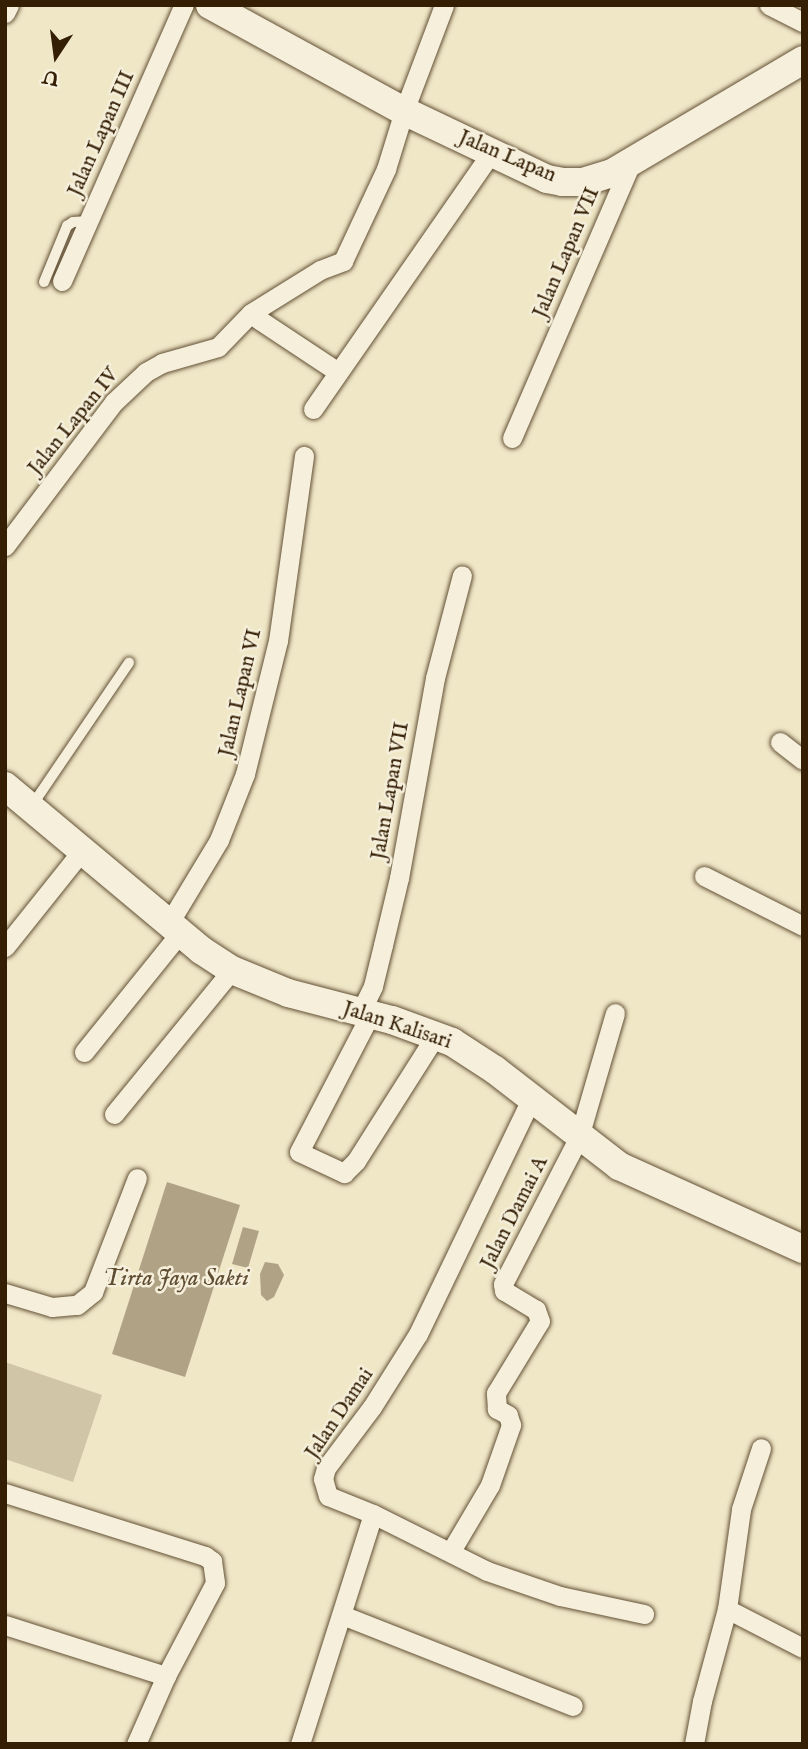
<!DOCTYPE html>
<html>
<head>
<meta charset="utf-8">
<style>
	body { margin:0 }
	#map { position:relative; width:808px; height:1749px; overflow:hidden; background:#f0e7c7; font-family:"IM FELL English",serif }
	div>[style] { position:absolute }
	.green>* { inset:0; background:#d0c5a6 }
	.water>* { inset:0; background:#b0a385 }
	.roads { filter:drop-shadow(0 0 2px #635136) drop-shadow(0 0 2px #635136) }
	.lane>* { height:10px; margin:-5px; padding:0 5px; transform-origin:5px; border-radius:5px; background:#f5efdb }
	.street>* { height:19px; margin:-9.5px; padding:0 9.5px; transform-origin:9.5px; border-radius:9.5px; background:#f5efdb }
	.secondary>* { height:28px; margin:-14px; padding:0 14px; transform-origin:14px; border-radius:14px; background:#f5efdb }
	span { translate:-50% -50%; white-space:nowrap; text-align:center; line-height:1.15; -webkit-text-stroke:5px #f5efdb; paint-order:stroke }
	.street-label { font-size:21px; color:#341f05 }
	.water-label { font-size:23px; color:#5f4d32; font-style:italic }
	.frame { position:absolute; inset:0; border:7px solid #341f05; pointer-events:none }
	.north { position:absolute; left:21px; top:21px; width:70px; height:70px; -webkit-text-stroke:5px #f5efdb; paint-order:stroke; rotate:193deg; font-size:19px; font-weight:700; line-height:28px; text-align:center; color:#341f05 }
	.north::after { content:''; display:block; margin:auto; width:24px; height:32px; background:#341f05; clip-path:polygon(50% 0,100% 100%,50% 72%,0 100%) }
</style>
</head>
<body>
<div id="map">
	<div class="green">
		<i style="clip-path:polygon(5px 1362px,102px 1395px,73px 1482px,5px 1459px)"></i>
	</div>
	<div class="water">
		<i style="clip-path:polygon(167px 1182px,240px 1205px,185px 1377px,112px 1354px)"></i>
		<i style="clip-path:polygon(243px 1227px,259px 1231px,248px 1268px,232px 1264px)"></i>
		<i style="clip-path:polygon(265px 1262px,278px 1264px,284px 1275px,274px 1297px,267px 1301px,261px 1295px,260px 1274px)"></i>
	</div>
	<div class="roads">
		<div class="lane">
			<i style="left:44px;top:282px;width:61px;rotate:-67.7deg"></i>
			<i style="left:67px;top:226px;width:7px;rotate:-34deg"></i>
			<i style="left:73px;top:222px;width:15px;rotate:-4deg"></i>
			<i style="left:33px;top:804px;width:171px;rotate:-55.8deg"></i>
		</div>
		<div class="street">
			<i style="left:769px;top:5px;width:38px;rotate:27deg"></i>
			<i style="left:5px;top:13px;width:9px;rotate:-63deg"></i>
			<i style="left:62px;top:281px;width:302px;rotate:-66.2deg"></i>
			<i style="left:258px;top:319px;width:96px;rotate:33.5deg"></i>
			<i style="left:313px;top:409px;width:312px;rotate:-55.2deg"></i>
			<i style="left:512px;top:438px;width:300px;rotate:-66.6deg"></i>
			<i style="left:5px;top:546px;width:181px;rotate:-52.9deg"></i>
			<i style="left:114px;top:402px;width:44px;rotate:-43.2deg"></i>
			<i style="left:146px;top:372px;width:18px;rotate:-29deg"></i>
			<i style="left:162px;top:363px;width:58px;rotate:-15.9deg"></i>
			<i style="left:218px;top:347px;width:47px;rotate:-45.9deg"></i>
			<i style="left:251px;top:313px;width:81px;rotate:-31.9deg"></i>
			<i style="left:320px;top:270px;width:25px;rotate:-21deg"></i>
			<i style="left:343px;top:261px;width:102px;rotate:-64.9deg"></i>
			<i style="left:386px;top:169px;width:61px;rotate:-72.8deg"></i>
			<i style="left:404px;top:111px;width:113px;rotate:-69.3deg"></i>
			<i style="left:780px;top:742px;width:29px;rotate:38deg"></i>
			<i style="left:704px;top:876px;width:111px;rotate:26.8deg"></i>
			<i style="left:169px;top:923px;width:97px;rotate:-58.9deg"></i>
			<i style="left:219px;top:840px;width:71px;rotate:-68.5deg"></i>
			<i style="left:245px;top:774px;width:137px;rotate:-76.1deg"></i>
			<i style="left:278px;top:641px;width:187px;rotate:-82deg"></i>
			<i style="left:5px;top:947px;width:127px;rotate:-51.4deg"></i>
			<i style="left:360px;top:1013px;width:30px;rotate:-64deg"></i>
			<i style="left:373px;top:986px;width:42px;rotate:-76.3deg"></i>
			<i style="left:383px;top:945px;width:69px;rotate:-76.6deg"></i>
			<i style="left:399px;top:878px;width:203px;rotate:-79.8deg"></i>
			<i style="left:435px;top:678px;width:106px;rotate:-75.3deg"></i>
			<i style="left:370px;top:1015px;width:154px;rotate:117.4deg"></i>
			<i style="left:299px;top:1152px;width:50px;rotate:25deg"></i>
			<i style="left:344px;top:1173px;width:17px;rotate:-45deg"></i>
			<i style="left:356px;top:1161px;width:149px;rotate:-57.6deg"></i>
			<i style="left:84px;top:1052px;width:154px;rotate:-51.1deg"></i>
			<i style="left:114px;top:1114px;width:186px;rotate:-50.7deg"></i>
			<i style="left:5px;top:1293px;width:49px;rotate:16.6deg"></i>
			<i style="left:52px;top:1307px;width:25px;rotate:-5deg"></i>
			<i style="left:77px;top:1305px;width:21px;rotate:-39deg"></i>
			<i style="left:93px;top:1292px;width:122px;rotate:-68.9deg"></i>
			<i style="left:5px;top:1493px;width:210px;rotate:17.5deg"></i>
			<i style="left:205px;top:1556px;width:9px;rotate:36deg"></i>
			<i style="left:212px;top:1561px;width:22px;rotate:82deg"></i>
			<i style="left:215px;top:1583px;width:105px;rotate:117.8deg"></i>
			<i style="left:166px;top:1676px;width:74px;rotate:113.8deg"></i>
			<i style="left:373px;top:1514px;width:127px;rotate:26.6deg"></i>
			<i style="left:487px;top:1571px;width:77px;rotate:18.9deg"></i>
			<i style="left:560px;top:1596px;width:86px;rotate:12.1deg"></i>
			<i style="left:451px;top:1551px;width:77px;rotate:-59.4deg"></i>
			<i style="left:490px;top:1485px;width:64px;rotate:-70.7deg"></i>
			<i style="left:511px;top:1425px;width:10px;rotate:-107deg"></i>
			<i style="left:508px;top:1415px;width:13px;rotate:-151deg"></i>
			<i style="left:497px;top:1409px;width:16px;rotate:-94deg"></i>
			<i style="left:496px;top:1393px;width:84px;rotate:-58.6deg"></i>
			<i style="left:540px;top:1321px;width:12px;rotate:-110deg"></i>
			<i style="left:536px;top:1310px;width:37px;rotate:-149deg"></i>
			<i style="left:504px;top:1291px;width:7px;rotate:-98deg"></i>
			<i style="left:503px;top:1284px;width:165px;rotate:-62.7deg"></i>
			<i style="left:579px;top:1137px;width:129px;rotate:-73.8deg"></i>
			<i style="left:727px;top:1609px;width:85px;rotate:27.2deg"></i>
			<i style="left:342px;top:1615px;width:248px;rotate:21.5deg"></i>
			<i style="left:5px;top:1625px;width:169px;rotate:17.6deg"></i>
			<i style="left:300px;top:1744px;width:241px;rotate:-72.4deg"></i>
			<i style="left:373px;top:1514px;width:48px;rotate:-158.2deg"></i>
			<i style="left:328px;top:1496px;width:18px;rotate:-106deg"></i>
			<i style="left:323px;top:1479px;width:11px;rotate:-75deg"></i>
			<i style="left:326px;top:1468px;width:76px;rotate:-53deg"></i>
			<i style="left:372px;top:1407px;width:86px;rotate:-57.8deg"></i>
			<i style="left:418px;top:1334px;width:261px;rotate:-64.3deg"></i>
			<i style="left:694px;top:1744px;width:44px;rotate:-79.5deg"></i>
			<i style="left:702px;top:1701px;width:95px;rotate:-74.8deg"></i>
			<i style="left:727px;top:1609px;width:101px;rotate:-82deg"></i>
			<i style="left:741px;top:1509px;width:64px;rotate:-71.8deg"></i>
		</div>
		<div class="secondary">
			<i style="left:210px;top:5px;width:221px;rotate:28.7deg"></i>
			<i style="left:404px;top:111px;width:158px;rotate:25.4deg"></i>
			<i style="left:547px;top:179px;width:15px;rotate:11deg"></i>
			<i style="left:562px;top:182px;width:21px"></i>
			<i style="left:583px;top:182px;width:30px;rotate:-17deg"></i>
			<i style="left:612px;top:173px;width:222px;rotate:-30.6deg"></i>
			<i style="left:5px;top:786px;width:256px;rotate:39.9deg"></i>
			<i style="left:201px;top:950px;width:37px;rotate:33deg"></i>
			<i style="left:232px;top:970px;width:61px;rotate:22.3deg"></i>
			<i style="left:288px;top:993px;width:107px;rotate:14.6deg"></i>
			<i style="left:392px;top:1020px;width:64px;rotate:20.1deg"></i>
			<i style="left:452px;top:1042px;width:51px;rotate:33.1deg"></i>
			<i style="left:495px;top:1070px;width:157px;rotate:37.7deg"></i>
			<i style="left:619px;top:1166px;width:202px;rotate:24.3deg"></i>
		</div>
	</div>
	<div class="street-label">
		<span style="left:102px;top:134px;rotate:-66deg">Jalan Lapan III</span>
		<span style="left:507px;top:157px;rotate:23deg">Jalan Lapan</span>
		<span style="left:567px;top:253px;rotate:-67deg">Jalan Lapan VII</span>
		<span style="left:74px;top:422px;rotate:-51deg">Jalan Lapan IV</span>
		<span style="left:241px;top:693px;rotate:-77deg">Jalan Lapan VI</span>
		<span style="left:391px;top:791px;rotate:-80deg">Jalan Lapan VII</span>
		<span style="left:397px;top:1026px;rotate:18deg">Jalan Kalisari</span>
		<span style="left:515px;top:1213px;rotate:-63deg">Jalan Damai A</span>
		<span style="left:340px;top:1414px;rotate:-56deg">Jalan Damai</span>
	</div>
	<div class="water-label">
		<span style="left:176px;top:1279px">Tirta Jaya Sakti</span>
	</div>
	<div class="frame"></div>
	<div class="north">U</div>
</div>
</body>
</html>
